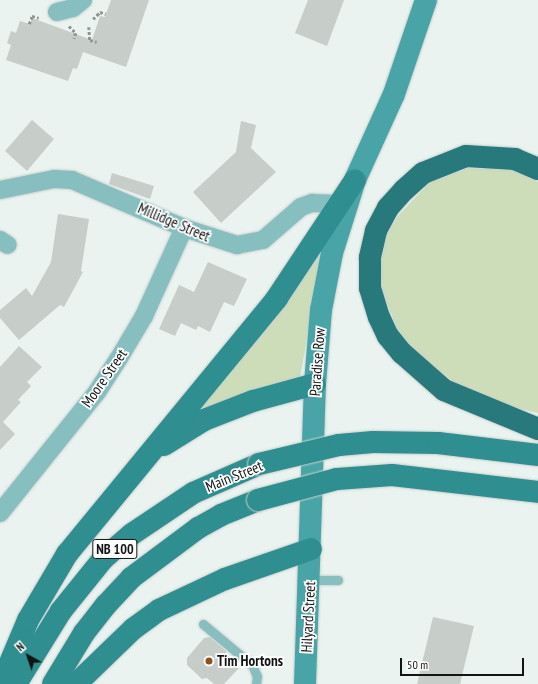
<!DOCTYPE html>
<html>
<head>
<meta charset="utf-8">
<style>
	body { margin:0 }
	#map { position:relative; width:538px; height:684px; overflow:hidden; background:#eaf3f0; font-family:"PT Sans Narrow",sans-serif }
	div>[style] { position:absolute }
	.green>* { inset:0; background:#cdddba }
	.building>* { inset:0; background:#c7cdc8 }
	.path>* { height:2.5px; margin-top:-1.25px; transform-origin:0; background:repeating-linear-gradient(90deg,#8f9694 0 3px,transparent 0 5px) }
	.roads { filter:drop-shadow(0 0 1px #c7cfcd) drop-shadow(0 0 1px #c7cfcd) }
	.lane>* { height:9px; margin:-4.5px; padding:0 4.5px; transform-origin:4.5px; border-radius:4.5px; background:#87bebf }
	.street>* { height:18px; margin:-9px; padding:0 9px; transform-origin:9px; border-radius:9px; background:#87bebf }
	.secondary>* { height:22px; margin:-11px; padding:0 11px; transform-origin:11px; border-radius:11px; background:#48a4a6 }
	.primary>* { height:22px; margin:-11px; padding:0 11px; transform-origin:11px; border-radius:11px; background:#2e8e90 }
	.highway>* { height:22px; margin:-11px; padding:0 11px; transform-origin:11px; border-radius:11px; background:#27797b }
	.bridges { filter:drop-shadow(0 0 1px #c7cfcd) drop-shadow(0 0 1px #c7cfcd) }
	.primary-bridge>* { height:22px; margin:-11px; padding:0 11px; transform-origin:11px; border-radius:11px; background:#2e8e90 }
	.dots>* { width:11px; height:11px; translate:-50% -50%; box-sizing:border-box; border:2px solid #fff; border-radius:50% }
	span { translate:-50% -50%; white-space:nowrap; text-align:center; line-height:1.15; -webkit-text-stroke:3.5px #fff; paint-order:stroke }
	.shield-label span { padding:1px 3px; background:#fff; border:1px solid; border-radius:3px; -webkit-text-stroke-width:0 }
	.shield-label { font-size:14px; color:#111413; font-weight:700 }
	.street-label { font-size:15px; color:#111413 }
	.poi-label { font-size:15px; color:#111413; font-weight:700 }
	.left { translate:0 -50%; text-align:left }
	.north { position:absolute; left:8px; top:636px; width:40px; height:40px; -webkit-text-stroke:3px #fff; paint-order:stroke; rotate:320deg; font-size:11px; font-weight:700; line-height:16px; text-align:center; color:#111413 }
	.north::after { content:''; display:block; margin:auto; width:14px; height:18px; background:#111413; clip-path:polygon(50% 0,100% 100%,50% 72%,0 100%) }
	.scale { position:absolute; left:400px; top:658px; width:124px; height:18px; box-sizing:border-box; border:2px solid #111413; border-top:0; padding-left:5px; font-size:12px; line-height:14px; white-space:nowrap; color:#111413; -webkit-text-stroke:3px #fff; paint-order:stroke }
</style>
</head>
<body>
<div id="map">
	<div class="green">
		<i style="clip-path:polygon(468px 168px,513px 170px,538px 182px,538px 413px,507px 406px,467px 390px,428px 365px,399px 334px,381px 288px,381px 261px,386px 235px,398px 216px,429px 183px)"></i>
		<i style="clip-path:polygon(317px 251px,322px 253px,300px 378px,203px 414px,199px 406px)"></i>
	</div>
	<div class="building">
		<i style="clip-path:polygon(111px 0,149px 0,126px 67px,83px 52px,77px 69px,73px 68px,68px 81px,6px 60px,11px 45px,7px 43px,11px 31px,16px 33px,20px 21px,30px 24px,32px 18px,92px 40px,100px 16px,105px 17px)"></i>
		<i style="clip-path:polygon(308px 0,344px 0,327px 46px,295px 33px)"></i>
		<i style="clip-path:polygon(32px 120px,54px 139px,27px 171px,5px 151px)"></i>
		<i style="clip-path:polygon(241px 121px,256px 125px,251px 148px,276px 172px,221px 223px,193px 192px,236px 152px)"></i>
		<i style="clip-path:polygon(112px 173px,154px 186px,150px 199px,109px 184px)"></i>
		<i style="clip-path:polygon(58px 214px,89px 219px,81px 271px,83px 272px,64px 307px,60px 305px,19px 340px,0 318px,0 310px,26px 288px,32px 296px,51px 262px)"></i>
		<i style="clip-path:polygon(208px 262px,247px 279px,234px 306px,224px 302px,210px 332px,198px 326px,196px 330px,181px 323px,175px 336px,159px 329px,179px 285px,194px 292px)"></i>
		<i style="clip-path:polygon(19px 346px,42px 367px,27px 382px,31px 386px,18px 400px,21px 402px,3px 422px,15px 434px,0 450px,0 367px)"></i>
		<i style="clip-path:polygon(433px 617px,474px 626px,460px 684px,417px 684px)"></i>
		<i style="clip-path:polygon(210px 637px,226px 651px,226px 656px,239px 668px,224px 684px,214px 684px,207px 678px,202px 679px,187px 665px,187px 658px,204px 638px)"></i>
	</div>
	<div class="path">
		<i style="left:93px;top:19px;width:10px;rotate:-45deg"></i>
		<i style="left:100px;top:12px;width:6px;rotate:18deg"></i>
		<i style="left:29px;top:24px;width:9px;rotate:-69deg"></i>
		<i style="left:32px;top:16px;width:7px;rotate:16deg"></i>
		<i style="left:69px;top:26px;width:10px;rotate:45deg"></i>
		<i style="left:76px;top:33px;width:6px;rotate:108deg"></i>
		<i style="left:89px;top:27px;width:13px;rotate:86deg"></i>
		<i style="left:90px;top:40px;width:7px;rotate:16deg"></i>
	</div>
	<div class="roads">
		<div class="lane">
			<i style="left:309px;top:580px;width:29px"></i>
			<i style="left:203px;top:624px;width:64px;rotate:39.9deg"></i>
			<i style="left:252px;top:665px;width:12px;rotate:66deg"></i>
			<i style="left:257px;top:676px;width:8px;rotate:97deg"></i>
		</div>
		<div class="street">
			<i style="left:57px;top:12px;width:16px;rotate:-14deg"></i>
			<i style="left:73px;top:8px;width:13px;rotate:-39deg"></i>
			<i style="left:0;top:190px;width:55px;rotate:-11.5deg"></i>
			<i style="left:54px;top:179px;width:18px;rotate:3deg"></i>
			<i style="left:72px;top:180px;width:122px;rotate:23.2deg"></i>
			<i style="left:184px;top:228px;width:56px;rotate:17.8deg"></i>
			<i style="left:237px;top:245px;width:26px;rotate:-11deg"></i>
			<i style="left:263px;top:240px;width:50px;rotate:-41deg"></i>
			<i style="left:301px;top:207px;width:12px;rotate:-20deg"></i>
			<i style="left:312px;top:203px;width:27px;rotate:2deg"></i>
			<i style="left:0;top:240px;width:9px;rotate:32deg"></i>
			<i style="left:0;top:513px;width:155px;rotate:-51.3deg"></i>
			<i style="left:97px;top:392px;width:40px;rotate:-57.1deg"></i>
			<i style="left:119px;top:358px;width:49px;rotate:-59.2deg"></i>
			<i style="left:144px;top:316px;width:97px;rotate:-65.6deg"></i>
		</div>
		<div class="secondary">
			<i style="left:305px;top:684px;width:300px;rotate:-88.1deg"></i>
			<i style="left:315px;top:384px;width:74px;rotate:-85.4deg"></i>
			<i style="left:321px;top:310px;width:58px;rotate:-79.1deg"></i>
			<i style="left:332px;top:253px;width:77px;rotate:-72.5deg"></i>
			<i style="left:355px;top:180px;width:94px;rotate:-65.6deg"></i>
			<i style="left:394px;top:94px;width:99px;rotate:-71.2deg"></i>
		</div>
		<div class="primary">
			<i style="left:164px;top:445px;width:47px;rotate:-32deg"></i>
			<i style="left:204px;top:420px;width:53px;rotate:-21.2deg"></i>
			<i style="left:253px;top:401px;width:64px;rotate:-15.3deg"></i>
			<i style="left:1px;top:684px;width:69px;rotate:-67.1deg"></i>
			<i style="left:28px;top:620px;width:77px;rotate:-59.4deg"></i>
			<i style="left:67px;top:554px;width:331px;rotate:-50.6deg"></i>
			<i style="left:277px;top:298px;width:141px;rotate:-56.5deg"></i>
			<i style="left:16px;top:684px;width:86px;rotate:-58.3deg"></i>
			<i style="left:61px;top:611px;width:67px;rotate:-51.1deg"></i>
			<i style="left:103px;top:559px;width:38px;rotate:-41deg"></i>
			<i style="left:132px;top:534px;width:73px;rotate:-33.9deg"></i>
			<i style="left:193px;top:493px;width:72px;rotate:-23.7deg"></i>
			<i style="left:53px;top:684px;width:60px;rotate:-58.7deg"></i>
			<i style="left:84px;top:633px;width:36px;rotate:-52deg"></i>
			<i style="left:106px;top:605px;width:37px;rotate:-47deg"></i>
			<i style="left:131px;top:578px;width:84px;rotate:-36.7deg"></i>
			<i style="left:198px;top:528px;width:26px;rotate:-29deg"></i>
			<i style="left:221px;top:515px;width:40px;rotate:-22deg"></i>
			<i style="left:76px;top:684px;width:79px;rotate:-44deg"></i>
			<i style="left:133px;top:629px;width:32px;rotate:-36deg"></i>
			<i style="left:159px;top:610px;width:73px;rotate:-25.2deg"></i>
			<i style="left:225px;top:579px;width:91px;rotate:-19.2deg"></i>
		</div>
		<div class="highway">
			<i style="left:538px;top:169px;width:25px;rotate:-157deg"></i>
			<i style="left:515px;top:159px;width:49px;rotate:-176.5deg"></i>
			<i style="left:466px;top:156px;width:46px;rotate:158.4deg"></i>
			<i style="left:423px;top:173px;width:25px;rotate:138deg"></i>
			<i style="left:404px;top:190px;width:24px;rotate:132deg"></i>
			<i style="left:388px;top:208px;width:26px;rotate:118deg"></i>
			<i style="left:376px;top:231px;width:28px;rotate:103deg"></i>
			<i style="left:370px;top:258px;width:30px;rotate:90deg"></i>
			<i style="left:370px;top:288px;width:30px;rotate:73deg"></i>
			<i style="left:379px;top:317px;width:21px;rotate:65deg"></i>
			<i style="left:388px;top:336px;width:22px;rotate:51deg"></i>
			<i style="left:402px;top:353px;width:56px;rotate:41.4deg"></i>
			<i style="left:444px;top:390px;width:102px;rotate:22.5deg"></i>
		</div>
	</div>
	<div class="bridges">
		<div class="primary-bridge">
			<i style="left:259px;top:464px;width:82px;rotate:-13.4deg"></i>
			<i style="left:339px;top:445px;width:34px;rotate:-5deg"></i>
			<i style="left:373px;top:442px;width:65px;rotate:0.9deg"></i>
			<i style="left:438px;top:443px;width:101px;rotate:6.8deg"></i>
			<i style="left:258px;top:500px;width:82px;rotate:-14.9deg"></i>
			<i style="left:337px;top:479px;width:55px;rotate:-4.2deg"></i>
			<i style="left:392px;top:475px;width:147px;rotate:6.6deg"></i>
		</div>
	</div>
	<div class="dots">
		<i style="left:209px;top:661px;background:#925319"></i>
	</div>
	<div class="shield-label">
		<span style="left:115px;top:549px">NB 100</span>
	</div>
	<div class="street-label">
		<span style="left:174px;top:222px;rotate:23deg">Millidge Street</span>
		<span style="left:317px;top:362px;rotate:-86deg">Paradise Row</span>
		<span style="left:104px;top:378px;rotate:-55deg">Moore Street</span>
		<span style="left:234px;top:476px;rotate:-22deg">Main Street</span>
		<span style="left:308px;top:617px;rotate:-87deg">Hilyard Street</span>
	</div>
	<div class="poi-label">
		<span class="left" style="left:217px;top:661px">Tim Hortons</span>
	</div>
	<div class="north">N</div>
	<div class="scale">50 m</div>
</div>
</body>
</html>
